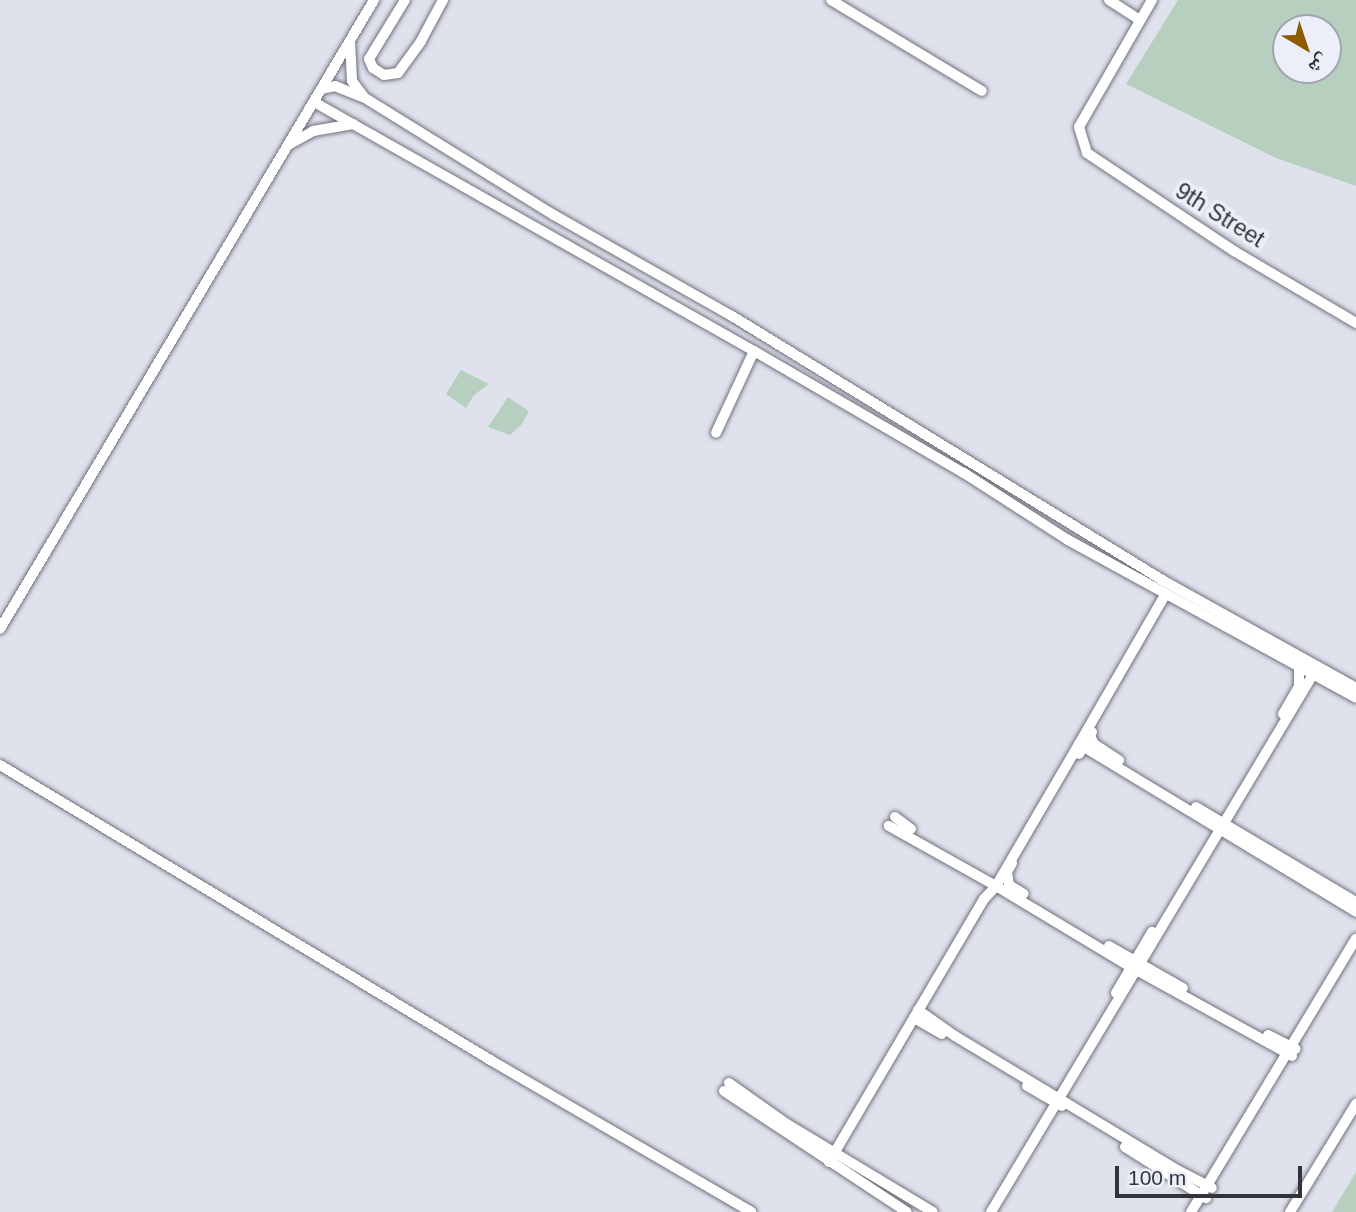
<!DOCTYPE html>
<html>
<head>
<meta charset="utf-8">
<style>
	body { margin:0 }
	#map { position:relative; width:1356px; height:1212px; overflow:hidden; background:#dfe2ed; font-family:Arial,"Noto Naskh Arabic",sans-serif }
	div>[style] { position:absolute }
	.green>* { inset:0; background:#b7cfbe }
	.roads { filter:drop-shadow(0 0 2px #70727c) drop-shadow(0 0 2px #70727c) }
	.minor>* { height:10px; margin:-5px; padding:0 5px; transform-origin:5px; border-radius:5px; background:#fff }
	span { translate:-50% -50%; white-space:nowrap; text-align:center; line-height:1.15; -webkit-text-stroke:7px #eceffa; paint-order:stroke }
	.street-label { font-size:23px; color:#333439 }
	.north { position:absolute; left:1272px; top:14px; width:70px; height:70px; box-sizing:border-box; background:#eceffa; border:2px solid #a2a4ad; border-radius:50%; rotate:141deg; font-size:19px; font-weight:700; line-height:28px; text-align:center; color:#333439 }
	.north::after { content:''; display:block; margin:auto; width:24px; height:32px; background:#8b5c01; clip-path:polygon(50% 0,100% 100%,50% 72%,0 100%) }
	.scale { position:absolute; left:1115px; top:1166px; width:187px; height:32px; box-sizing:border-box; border:4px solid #333439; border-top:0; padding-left:9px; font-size:21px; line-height:24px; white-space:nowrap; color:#333439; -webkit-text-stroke:5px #eceffa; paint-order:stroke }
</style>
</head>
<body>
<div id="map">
	<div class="green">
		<i style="clip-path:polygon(evenodd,1178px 0,1356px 0,1356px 186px,1276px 158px,1126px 84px,1178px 0,1286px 28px,1328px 28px,1328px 70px,1286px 70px,1286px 28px)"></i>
		<i style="clip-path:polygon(461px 370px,489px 384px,474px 395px,466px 408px,446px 394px)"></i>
		<i style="clip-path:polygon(508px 397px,529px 411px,522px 424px,510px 435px,488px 427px)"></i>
		<i style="clip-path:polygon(1356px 1172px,1356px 1212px,1332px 1212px)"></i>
	</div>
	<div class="roads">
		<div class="minor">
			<i style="left:405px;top:0;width:69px;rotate:121.4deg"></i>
			<i style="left:369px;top:59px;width:10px;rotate:66deg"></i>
			<i style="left:373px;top:68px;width:13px;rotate:32deg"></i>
			<i style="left:384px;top:75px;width:14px;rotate:-8deg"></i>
			<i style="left:398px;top:73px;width:39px;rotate:-54deg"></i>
			<i style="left:421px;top:41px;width:47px;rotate:-61.8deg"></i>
			<i style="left:831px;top:0;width:176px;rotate:31.1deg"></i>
			<i style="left:1109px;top:0;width:37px;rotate:33deg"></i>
			<i style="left:1152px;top:0;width:146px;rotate:119.9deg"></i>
			<i style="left:1079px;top:127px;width:27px;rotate:73deg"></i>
			<i style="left:1087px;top:153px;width:177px;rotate:33.7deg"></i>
			<i style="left:1234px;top:251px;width:142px;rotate:30.5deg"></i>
			<i style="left:350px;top:41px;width:40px;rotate:87.1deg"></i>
			<i style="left:352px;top:81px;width:21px;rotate:53deg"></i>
			<i style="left:365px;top:98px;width:222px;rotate:31.8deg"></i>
			<i style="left:554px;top:215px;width:205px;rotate:29.6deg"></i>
			<i style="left:732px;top:316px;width:507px;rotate:31.53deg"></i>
			<i style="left:1164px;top:581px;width:220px;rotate:29.1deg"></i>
			<i style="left:322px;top:89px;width:13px;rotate:-13deg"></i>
			<i style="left:335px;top:86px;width:29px;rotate:22deg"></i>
			<i style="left:314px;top:102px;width:506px;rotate:29.51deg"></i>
			<i style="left:754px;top:351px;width:90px;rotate:114.9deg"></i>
			<i style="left:290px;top:144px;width:26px;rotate:-29deg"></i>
			<i style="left:313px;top:131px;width:41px;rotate:-9.9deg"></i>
			<i style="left:754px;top:351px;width:243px;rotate:30.2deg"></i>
			<i style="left:964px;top:473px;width:124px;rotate:32.8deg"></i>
			<i style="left:1068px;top:540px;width:328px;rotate:28.7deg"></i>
			<i style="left:1165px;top:595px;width:172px;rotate:120deg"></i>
			<i style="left:1079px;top:744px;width:324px;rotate:31.2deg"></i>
			<i style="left:0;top:629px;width:732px;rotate:-59.26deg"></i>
			<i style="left:1283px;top:714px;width:32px;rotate:-60deg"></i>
			<i style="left:1299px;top:686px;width:17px;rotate:-90deg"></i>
			<i style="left:1092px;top:732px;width:4px;rotate:117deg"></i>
			<i style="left:1090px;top:736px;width:9px;rotate:63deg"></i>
			<i style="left:1094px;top:744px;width:30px;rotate:33deg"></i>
			<i style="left:1079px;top:744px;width:164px;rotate:120.3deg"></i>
			<i style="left:996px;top:886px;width:157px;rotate:31deg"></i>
			<i style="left:1131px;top:967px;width:184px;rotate:28.9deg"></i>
			<i style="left:1079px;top:754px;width:21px;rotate:-59deg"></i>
			<i style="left:0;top:765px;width:574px;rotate:31.03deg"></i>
			<i style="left:492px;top:1061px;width:300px;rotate:30.2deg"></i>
			<i style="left:1196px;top:807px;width:186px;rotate:30.7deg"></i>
			<i style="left:895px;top:817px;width:20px;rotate:37deg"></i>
			<i style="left:1012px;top:863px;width:10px;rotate:119deg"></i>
			<i style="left:1007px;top:872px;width:13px;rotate:81deg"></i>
			<i style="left:1009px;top:885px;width:17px;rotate:31deg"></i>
			<i style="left:1109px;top:946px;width:85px;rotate:29.6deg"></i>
			<i style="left:1116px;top:993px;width:71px;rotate:-59.5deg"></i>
			<i style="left:918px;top:1010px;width:45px;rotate:35.1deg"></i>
			<i style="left:955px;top:1036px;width:259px;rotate:31.1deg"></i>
			<i style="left:1177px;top:1170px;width:39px;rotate:27deg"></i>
			<i style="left:914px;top:1018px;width:32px;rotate:30deg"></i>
			<i style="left:1268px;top:1035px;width:31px;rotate:27deg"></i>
			<i style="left:729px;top:1083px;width:71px;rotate:35.3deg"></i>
			<i style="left:787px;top:1124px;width:170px;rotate:31.1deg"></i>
			<i style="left:1027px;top:1086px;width:40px;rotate:29.7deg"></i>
			<i style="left:724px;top:1091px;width:219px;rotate:33.5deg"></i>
			<i style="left:1125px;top:1147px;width:96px;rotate:32.2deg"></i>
			<i style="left:829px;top:1162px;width:305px;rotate:-59.5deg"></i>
			<i style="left:984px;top:899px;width:18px;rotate:-47deg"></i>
			<i style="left:996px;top:886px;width:123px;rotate:-150.7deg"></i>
			<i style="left:991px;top:1212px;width:631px;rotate:-59.08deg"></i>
			<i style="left:1191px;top:1212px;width:319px;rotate:-58.9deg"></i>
			<i style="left:1290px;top:1212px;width:127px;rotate:-58.6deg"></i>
		</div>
	</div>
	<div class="street-label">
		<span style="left:1220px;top:215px;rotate:32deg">9th Street</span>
	</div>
	<div class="north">ش</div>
	<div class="scale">100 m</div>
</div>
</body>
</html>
